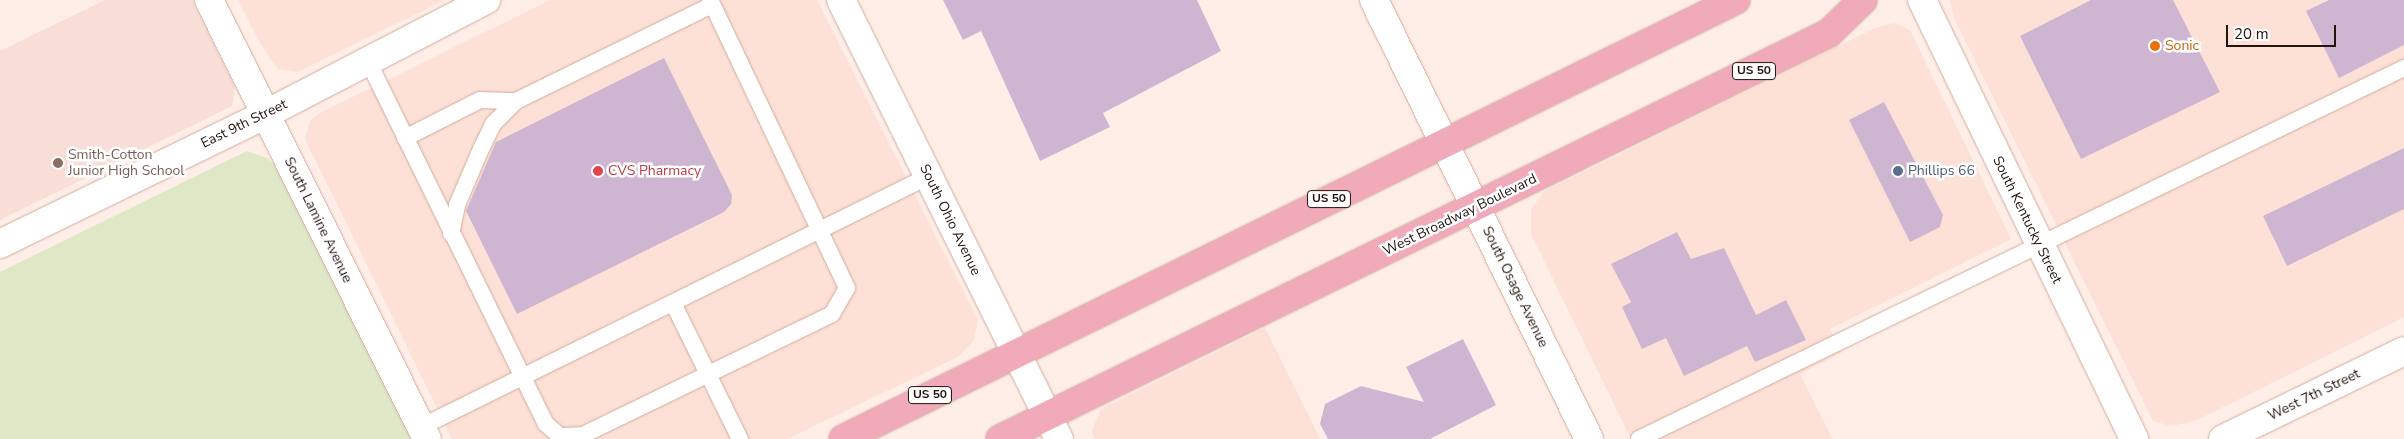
<!DOCTYPE html>
<html>
<head>
<meta charset="utf-8">
<style>
	body { margin:0 }
	#map { position:relative; width:2404px; height:439px; overflow:hidden; background:#ffeee8; font-family:"Nunito Sans",sans-serif }
	div>[style] { position:absolute }
	.built>* { inset:0; background:#fde0d6 }
	.education>* { inset:0; background:#f8ded7 }
	.green>* { inset:0; background:#dee8c7 }
	.building>* { inset:0; background:#ceb6d3 }
	.roads { filter:drop-shadow(0 0 1px #d1ab9d) drop-shadow(0 0 1px #d1ab9d) }
	.service>* { height:16px; margin:-8px; padding:0 8px; transform-origin:8px; border-radius:8px; background:#fff }
	.minor>* { height:28px; margin:-14px; padding:0 14px; transform-origin:14px; border-radius:14px; background:#fff }
	.secondary>* { height:28px; margin:-14px; padding:0 14px; transform-origin:14px; border-radius:14px; background:#fff }
	.trunk>* { height:28px; margin:-14px; padding:0 14px; transform-origin:14px; border-radius:14px; background:#f0aaba }
	.dots>* { width:14px; height:14px; translate:-50% -50%; box-sizing:border-box; border:2px solid #fff; border-radius:50% }
	span { translate:-50% -50%; white-space:nowrap; text-align:center; line-height:1.15; -webkit-text-stroke:5px #fff; paint-order:stroke }
	.shield-label span { padding:1px 4px; background:#fff; border:1px solid; border-radius:4px; -webkit-text-stroke-width:0 }
	.shield-label { font-size:12px; color:#22140f; font-weight:700 }
	.food-label { font-size:14px; color:#c56008 }
	.left { translate:0 -50%; text-align:left }
	.street-label { font-size:14px; color:#22140f }
	.education-label { font-size:14px; color:#785e54 }
	.health-label { font-size:14px; color:#be3a42 }
	.service-label { font-size:14px; color:#4e5e75 }
	.scale { position:absolute; left:2226px; top:25px; width:110px; height:22px; box-sizing:border-box; border:2px solid #22140f; border-top:0; padding-left:6px; font-size:15px; line-height:18px; white-space:nowrap; color:#22140f; -webkit-text-stroke:4px #fff; paint-order:stroke }
</style>
</head>
<body>
<div id="map">
	<div class="built">
		<i style="clip-path:polygon(238px 0,445px 0,297px 72px,278px 69px,261px 45px)"></i>
		<i style="clip-path:polygon(550px 0,817px 0,978px 320px,974px 340px,958px 357px,787px 439px,452px 439px,305px 139px,310px 121px,320px 113px)"></i>
		<i style="clip-path:polygon(1950px 0,2404px 0,2404px 317px,2195px 421px,2171px 426px,2153px 421px,1954px 18px)"></i>
		<i style="clip-path:polygon(1894px 23px,1910px 30px,2011px 239px,1830px 329px,1842px 352px,1800px 374px,1832px 439px,1631px 439px,1531px 234px,1531px 210px,1543px 192px,1875px 28px)"></i>
		<i style="clip-path:polygon(1265px 328px,1320px 439px,1094px 439px,1092px 430px,1101px 409px)"></i>
	</div>
	<div class="education">
		<i style="clip-path:polygon(105px 0,192px 0,235px 86px,232px 106px,0 220px,0 51px)"></i>
	</div>
	<div class="green">
		<i style="clip-path:polygon(247px 151px,267px 158px,282px 172px,412px 439px,0 439px,0 272px)"></i>
	</div>
	<div class="building">
		<i style="clip-path:polygon(943px 0,1197px 0,1221px 51px,1103px 113px,1110px 127px,1040px 161px,981px 31px,963px 40px)"></i>
		<i style="clip-path:polygon(2091px 0,2173px 0,2220px 92px,2081px 159px,2020px 36px)"></i>
		<i style="clip-path:polygon(2329px 0,2404px 0,2404px 45px,2339px 78px,2306px 11px)"></i>
		<i style="clip-path:polygon(664px 58px,732px 195px,731px 204px,724px 212px,517px 314px,466px 211px,496px 142px)"></i>
		<i style="clip-path:polygon(1884px 102px,1943px 215px,1940px 227px,1910px 242px,1849px 120px)"></i>
		<i style="clip-path:polygon(2404px 148px,2404px 209px,2287px 266px,2263px 216px)"></i>
		<i style="clip-path:polygon(1677px 232px,1691px 259px,1724px 248px,1756px 315px,1786px 300px,1806px 340px,1755px 362px,1747px 346px,1684px 376px,1666px 338px,1642px 349px,1622px 307px,1631px 302px,1611px 264px)"></i>
		<i style="clip-path:polygon(1463px 339px,1496px 405px,1430px 439px,1328px 439px,1320px 424px,1325px 404px,1361px 386px,1424px 402px,1406px 367px)"></i>
	</div>
	<div class="roads">
		<div class="service">
			<i style="left:368px;top:61px;width:404px;rotate:63.9deg"></i>
			<i style="left:546px;top:424px;width:18px;rotate:41deg"></i>
			<i style="left:560px;top:436px;width:23px;rotate:-2deg"></i>
			<i style="left:583px;top:435px;width:277px;rotate:-25.9deg"></i>
			<i style="left:832px;top:314px;width:30px;rotate:-60deg"></i>
			<i style="left:847px;top:288px;width:319px;rotate:-115.4deg"></i>
			<i style="left:405px;top:138px;width:84px;rotate:-26.9deg"></i>
			<i style="left:480px;top:100px;width:36px;rotate:2deg"></i>
			<i style="left:451px;top:234px;width:30px;rotate:-78deg"></i>
			<i style="left:457px;top:205px;width:61px;rotate:-66.8deg"></i>
			<i style="left:481px;top:149px;width:28px;rotate:-64deg"></i>
			<i style="left:493px;top:124px;width:33px;rotate:-45deg"></i>
			<i style="left:516px;top:101px;width:218px;rotate:-26.1deg"></i>
			<i style="left:673px;top:303px;width:152px;rotate:63.8deg"></i>
			<i style="left:421px;top:427px;width:567px;rotate:-26.29deg"></i>
			<i style="left:1639px;top:439px;width:850px;rotate:-25.87deg"></i>
		</div>
		<div class="minor">
			<i style="left:209px;top:0;width:490px;rotate:63.6deg"></i>
			<i style="left:1374px;top:0;width:489px;rotate:63.9deg"></i>
			<i style="left:1922px;top:0;width:488px;rotate:64.2deg"></i>
			<i style="left:0;top:244px;width:296px;rotate:-26deg"></i>
			<i style="left:266px;top:114px;width:248px;rotate:-27.4deg"></i>
			<i style="left:2223px;top:439px;width:201px;rotate:-25.9deg"></i>
		</div>
		<div class="secondary">
			<i style="left:841px;top:0;width:490px;rotate:63.6deg"></i>
		</div>
		<div class="trunk">
			<i style="left:843px;top:439px;width:995px;rotate:-26.18deg"></i>
			<i style="left:1000px;top:439px;width:923px;rotate:-26.09deg"></i>
			<i style="left:1829px;top:33px;width:47px;rotate:-44.1deg"></i>
		</div>
	</div>
	<div class="dots">
		<i style="left:2155px;top:46px;background:#e8710a"></i>
		<i style="left:58px;top:163px;background:#8d6e63"></i>
		<i style="left:598px;top:171px;background:#e0444e"></i>
		<i style="left:1898px;top:171px;background:#5c6f8a"></i>
	</div>
	<div class="shield-label">
		<span style="left:1754px;top:71px">US 50</span>
		<span style="left:1329px;top:199px">US 50</span>
		<span style="left:930px;top:395px">US 50</span>
	</div>
	<div class="food-label">
		<span class="left" style="left:2165px;top:46px">Sonic</span>
	</div>
	<div class="street-label">
		<span style="left:244px;top:124px;rotate:-26deg">East 9th Street</span>
		<span style="left:1460px;top:215px;rotate:-26deg">West Broadway Boulevard</span>
		<span style="left:318px;top:220px;rotate:64deg">South Lamine Avenue</span>
		<span style="left:950px;top:220px;rotate:64deg">South Ohio Avenue</span>
		<span style="left:2027px;top:220px;rotate:64deg">South Kentucky Street</span>
		<span style="left:1515px;top:287px;rotate:64deg">South Osage Avenue</span>
		<span style="left:2314px;top:395px;rotate:-26deg">West 7th Street</span>
	</div>
	<div class="education-label">
		<span class="left" style="left:68px;top:163px">Smith-Cotton<br>Junior High School</span>
	</div>
	<div class="health-label">
		<span class="left" style="left:608px;top:171px">CVS Pharmacy</span>
	</div>
	<div class="service-label">
		<span class="left" style="left:1908px;top:171px">Phillips 66</span>
	</div>
	<div class="scale">20 m</div>
</div>
</body>
</html>
